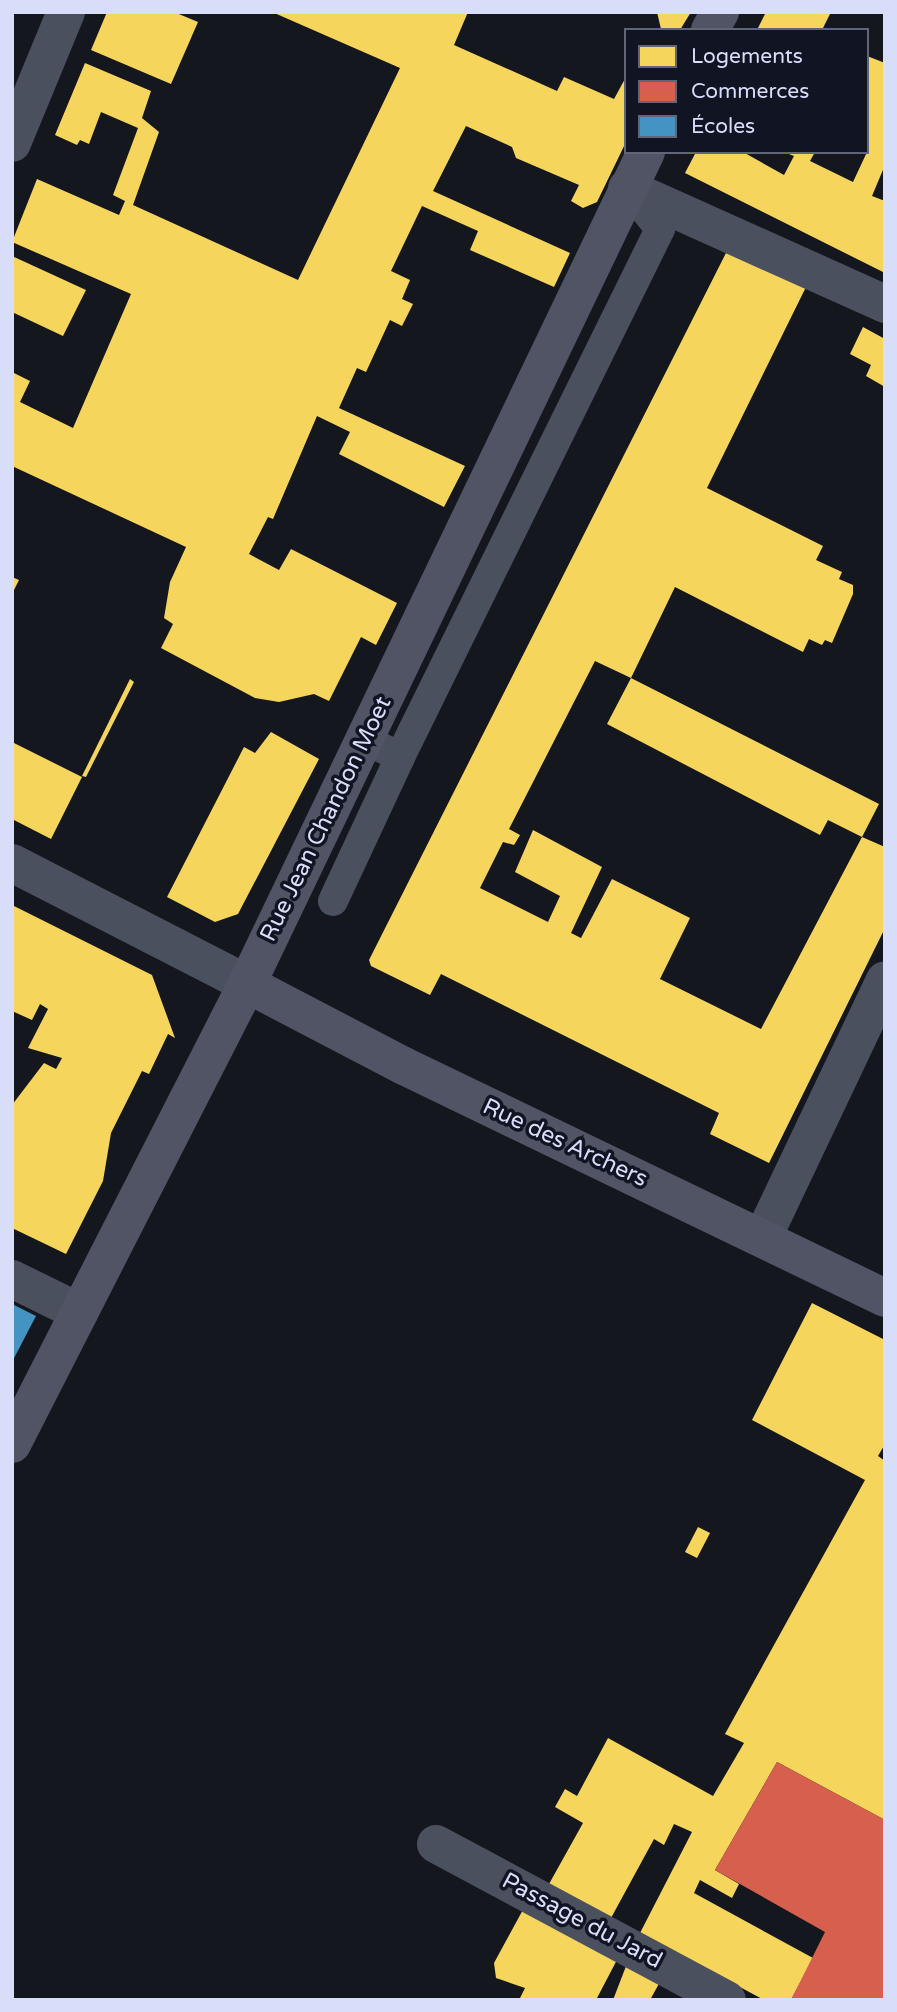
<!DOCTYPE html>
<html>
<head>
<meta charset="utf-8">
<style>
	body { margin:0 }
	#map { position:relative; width:897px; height:2012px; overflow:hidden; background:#15171e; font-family:"Varela Round",sans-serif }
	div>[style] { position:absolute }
	.homes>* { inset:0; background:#f6d55c }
	.shops>* { inset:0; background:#d6604d }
	.schools>* { inset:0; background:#4393c3 }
	.lane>* { height:30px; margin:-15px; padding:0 15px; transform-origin:15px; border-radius:15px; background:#4b505e }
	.street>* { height:38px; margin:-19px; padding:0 19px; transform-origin:19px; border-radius:19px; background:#4b505e }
	.secondary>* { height:38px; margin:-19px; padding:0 19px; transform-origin:19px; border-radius:19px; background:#505464 }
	span { translate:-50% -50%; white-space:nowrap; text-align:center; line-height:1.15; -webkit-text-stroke:7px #111422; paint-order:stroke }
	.street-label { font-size:23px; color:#d8defa }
	.frame { position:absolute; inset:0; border:14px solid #d8defa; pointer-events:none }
	.legend { position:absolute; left:624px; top:28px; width:245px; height:126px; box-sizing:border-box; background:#111422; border:2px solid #616578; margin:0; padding:9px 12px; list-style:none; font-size:21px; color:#d8defa }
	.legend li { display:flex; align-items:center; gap:14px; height:35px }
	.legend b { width:35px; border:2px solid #616578 }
</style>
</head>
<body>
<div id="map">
	<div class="homes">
		<i style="clip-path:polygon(107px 12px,174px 12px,198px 22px,171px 84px,91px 50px)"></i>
		<i style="clip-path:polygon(272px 12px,468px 12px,454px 45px,557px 91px,564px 77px,614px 99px,626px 77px,626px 142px,597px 202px,583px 208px,571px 201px,579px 185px,516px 158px,512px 147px,466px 126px,433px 191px,570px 253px,554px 287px,470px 250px,478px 231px,422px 206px,391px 271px,410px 280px,402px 299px,413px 304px,402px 326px,390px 320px,366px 372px,357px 368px,339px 408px,465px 466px,444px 507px,339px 454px,350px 432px,317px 416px,273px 519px,268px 517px,249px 554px,279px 570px,291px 549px,397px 603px,376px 645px,361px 637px,329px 701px,314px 694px,279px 702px,255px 698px,161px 648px,173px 624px,164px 618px,170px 582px,186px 547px,12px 466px,12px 372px,30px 381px,20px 402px,73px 428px,131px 294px,12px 242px,37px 179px,119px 215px,125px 201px,113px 195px,138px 128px,101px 112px,89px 144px,80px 140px,77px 145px,55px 135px,85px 63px,151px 91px,142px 118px,159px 132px,133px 205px,298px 280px,400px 68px)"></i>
		<i style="clip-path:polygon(657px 12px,691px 12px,680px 30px,661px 29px)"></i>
		<i style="clip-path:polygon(766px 12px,831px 12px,822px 30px,757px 30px)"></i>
		<i style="clip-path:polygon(867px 56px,885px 63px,885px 165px,872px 196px,885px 201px,885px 273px,685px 173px,696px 152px,743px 152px,784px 175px,794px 156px,784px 152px,815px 152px,810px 161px,853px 182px,867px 152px)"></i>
		<i style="clip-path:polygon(729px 247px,807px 285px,707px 488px,823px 546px,816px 560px,842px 572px,839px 579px,853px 585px,853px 594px,832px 643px,825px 640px,822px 645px,809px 639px,803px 652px,675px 587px,631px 678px,879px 804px,862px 837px,828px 820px,820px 835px,607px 724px,631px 678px,595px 661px,509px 829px,520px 835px,514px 845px,503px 842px,480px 888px,548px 922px,560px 896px,515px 872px,533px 830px,602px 867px,571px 933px,581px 938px,612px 879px,690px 918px,660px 979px,761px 1029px,862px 837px,885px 847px,885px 928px,769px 1163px,710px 1134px,719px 1113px,441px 974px,430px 995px,371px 966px,369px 960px)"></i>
		<i style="clip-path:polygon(12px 256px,86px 290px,63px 336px,12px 312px)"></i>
		<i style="clip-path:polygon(863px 327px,885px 339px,885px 387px,866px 376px,871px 365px,850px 354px)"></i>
		<i style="clip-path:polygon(12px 577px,19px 580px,12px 594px)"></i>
		<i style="clip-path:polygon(130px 679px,134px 682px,86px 777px,82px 776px)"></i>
		<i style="clip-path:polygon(271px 732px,319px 759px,238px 914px,215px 922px,167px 897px,244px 747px,255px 753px)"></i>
		<i style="clip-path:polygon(12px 742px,82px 777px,51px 839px,12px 819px)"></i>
		<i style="clip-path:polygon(12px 905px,152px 975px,175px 1038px,168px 1034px,149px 1074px,142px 1071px,111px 1133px,103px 1181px,66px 1254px,12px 1228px,12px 1105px,44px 1063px,56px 1069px,62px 1058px,28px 1048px,48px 1009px,40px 1004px,32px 1020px,12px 1011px)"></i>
		<i style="clip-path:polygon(812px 1303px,885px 1340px,885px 1444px,878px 1456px,885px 1461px,885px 1820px,777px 1762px,715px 1870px,739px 1884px,732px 1898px,700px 1880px,694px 1893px,813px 1958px,791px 2000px,764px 2000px,640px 1933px,692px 1832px,674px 1824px,664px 1845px,654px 1839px,611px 1918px,549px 1884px,583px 1823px,555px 1807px,565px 1789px,577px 1796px,608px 1738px,713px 1796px,744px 1743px,725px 1734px,865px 1480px,752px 1420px)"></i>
		<i style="clip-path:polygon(698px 1527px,710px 1533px,697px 1558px,685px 1552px)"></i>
		<i style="clip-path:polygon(525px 1906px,619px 1956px,596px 2000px,519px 2000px,525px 1988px,496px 1978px,494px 1963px)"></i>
		<i style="clip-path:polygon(628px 1961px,661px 1980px,650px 2000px,613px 2000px)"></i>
	</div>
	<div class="shops">
		<i style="clip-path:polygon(777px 1762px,885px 1820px,885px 2000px,791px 2000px,825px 1932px,715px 1870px)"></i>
	</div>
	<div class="schools">
		<i style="clip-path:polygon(12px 1304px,36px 1316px,12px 1362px)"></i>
	</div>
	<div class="lane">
		<i style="left:364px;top:739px;width:40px;rotate:26.6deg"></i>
		<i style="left:400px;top:757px;width:589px;rotate:-63.78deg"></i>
		<i style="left:660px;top:229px;width:48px;rotate:-128.3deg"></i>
		<i style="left:333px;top:901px;width:159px;rotate:-65deg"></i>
	</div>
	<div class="street">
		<i style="left:12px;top:143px;width:142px;rotate:-67.6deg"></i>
		<i style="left:627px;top:188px;width:283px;rotate:24.2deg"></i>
		<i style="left:12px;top:863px;width:264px;rotate:27.2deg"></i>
		<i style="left:763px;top:1237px;width:284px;rotate:-64.6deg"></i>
		<i style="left:12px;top:1279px;width:75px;rotate:26.2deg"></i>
		<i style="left:436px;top:1844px;width:330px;rotate:28.2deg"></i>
	</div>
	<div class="secondary">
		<i style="left:710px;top:30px;width:21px;rotate:-61deg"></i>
		<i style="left:247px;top:984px;width:177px;rotate:27.6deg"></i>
		<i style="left:404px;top:1066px;width:534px;rotate:25.75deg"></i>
		<i style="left:12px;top:1444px;width:517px;rotate:-62.94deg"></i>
		<i style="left:247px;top:984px;width:923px;rotate:-64.38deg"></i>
	</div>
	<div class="street-label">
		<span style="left:326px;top:819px;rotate:-64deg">Rue Jean Chandon Moet</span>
		<span style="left:565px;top:1143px;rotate:25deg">Rue des Archers</span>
		<span style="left:582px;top:1921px;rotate:28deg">Passage du Jard</span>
	</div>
	<div class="frame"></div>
	<ul class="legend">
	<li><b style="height:19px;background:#f6d55c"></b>Logements</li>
	<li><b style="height:19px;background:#d6604d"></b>Commerces</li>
	<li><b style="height:19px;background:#4393c3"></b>Écoles</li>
	</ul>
</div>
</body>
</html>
